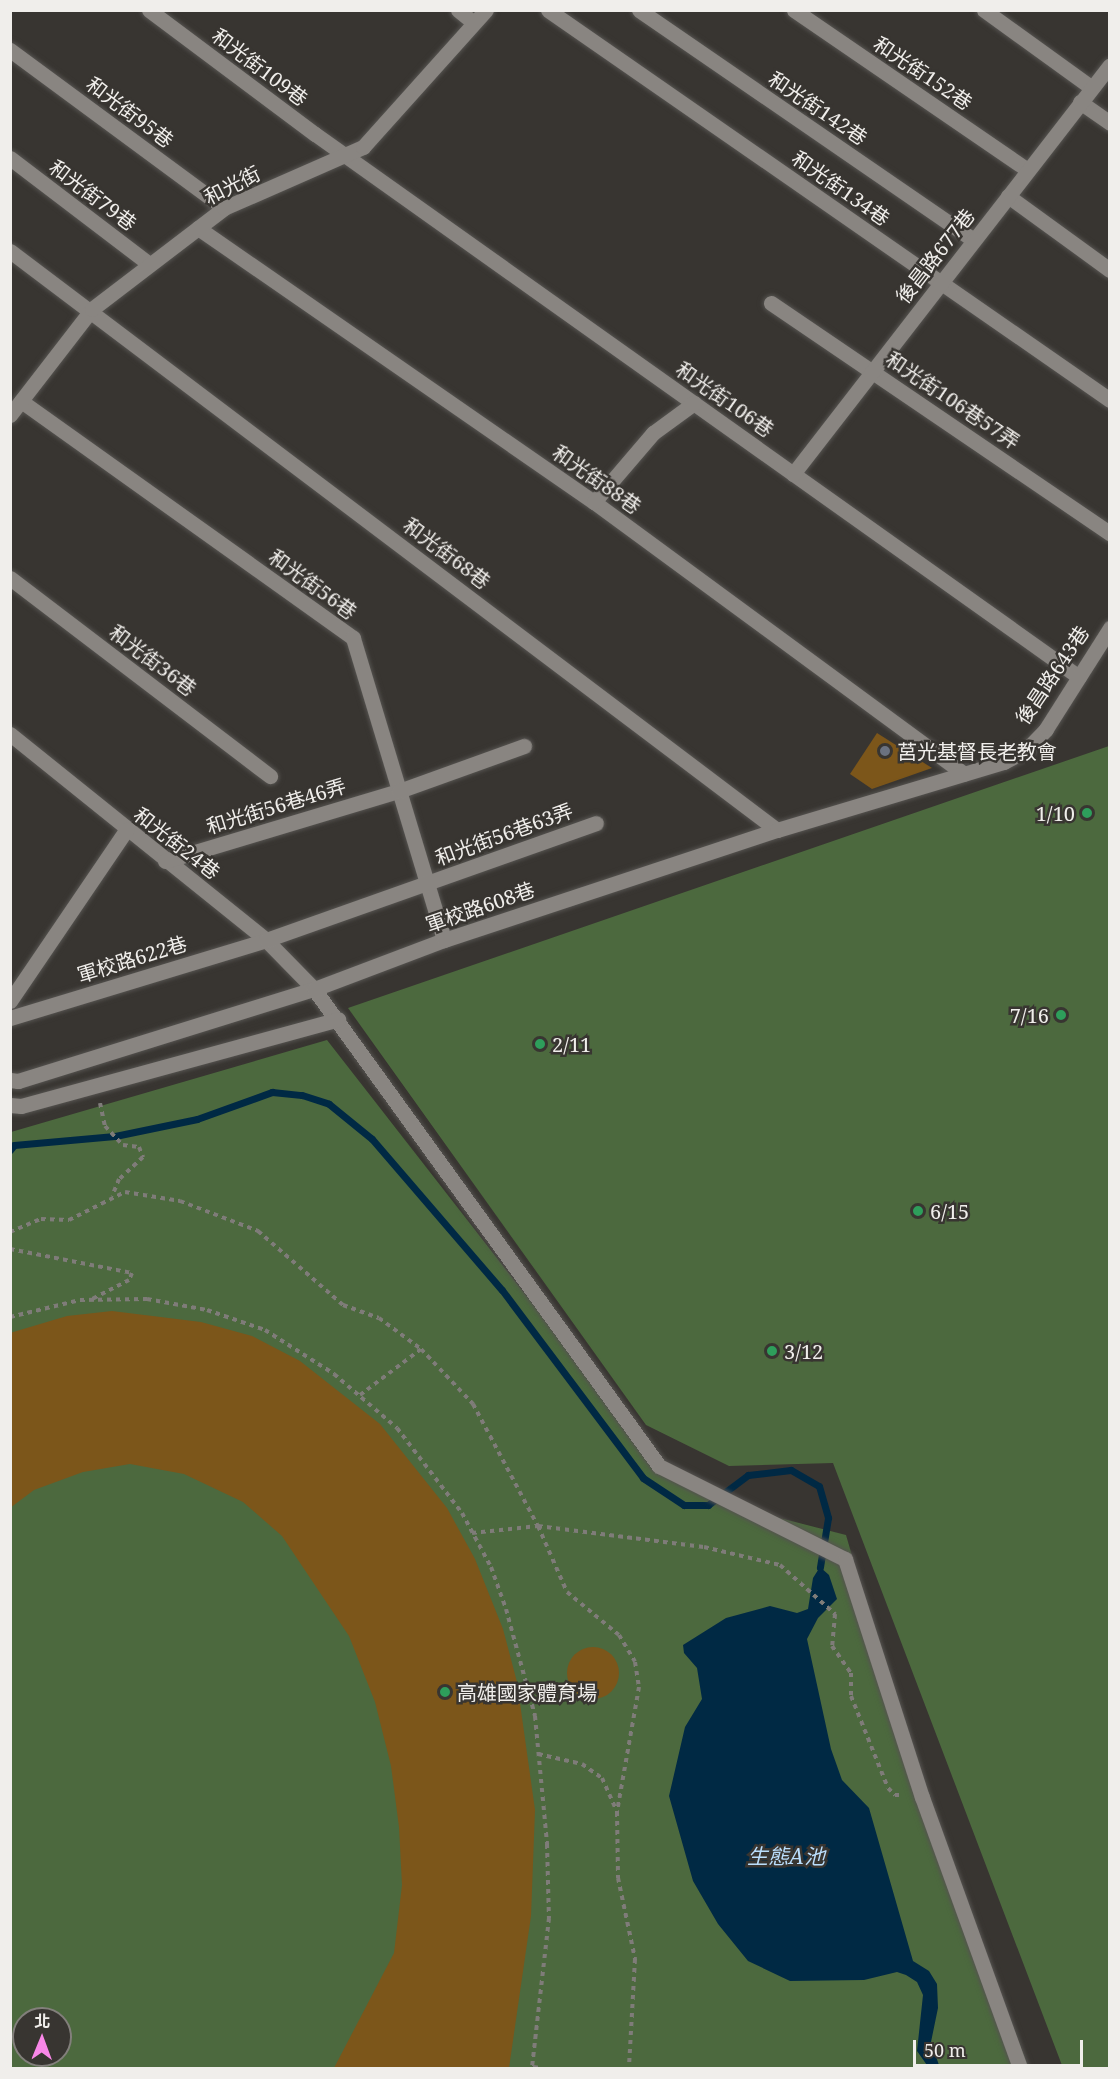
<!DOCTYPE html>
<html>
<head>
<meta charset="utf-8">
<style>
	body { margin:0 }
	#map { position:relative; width:1120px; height:2079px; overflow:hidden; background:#383531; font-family:"Noto Serif","Noto Sans TC",serif }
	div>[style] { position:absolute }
	.green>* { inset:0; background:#4c693e }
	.water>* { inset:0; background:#002944 }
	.stream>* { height:7px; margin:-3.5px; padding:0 3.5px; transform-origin:3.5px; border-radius:3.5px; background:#002944 }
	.building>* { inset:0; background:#7c561a }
	.round { border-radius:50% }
	.path>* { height:4px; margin-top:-2px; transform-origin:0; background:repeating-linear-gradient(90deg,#7f7c79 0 4.5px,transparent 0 9px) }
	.roads { filter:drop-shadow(0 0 2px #555350) drop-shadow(0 0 2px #555350) }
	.minor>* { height:15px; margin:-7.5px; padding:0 7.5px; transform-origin:7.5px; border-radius:7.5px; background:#898581 }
	.dots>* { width:16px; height:16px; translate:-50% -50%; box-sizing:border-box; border:3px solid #383531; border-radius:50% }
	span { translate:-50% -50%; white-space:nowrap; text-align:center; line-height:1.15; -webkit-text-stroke:5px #383531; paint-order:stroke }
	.street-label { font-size:20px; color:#f0eeeb }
	.poi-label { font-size:20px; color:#f0eeeb }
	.left { translate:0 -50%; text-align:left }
	.right { translate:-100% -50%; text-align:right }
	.water-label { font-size:21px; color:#badefc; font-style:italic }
	.frame { position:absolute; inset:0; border:12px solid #f0eeeb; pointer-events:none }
	.north { position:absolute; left:12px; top:2007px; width:60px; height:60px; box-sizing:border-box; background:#383531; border:2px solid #827f7b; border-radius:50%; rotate:1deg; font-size:16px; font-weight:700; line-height:24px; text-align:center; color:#f0eeeb }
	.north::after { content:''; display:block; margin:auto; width:21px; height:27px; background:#f987e8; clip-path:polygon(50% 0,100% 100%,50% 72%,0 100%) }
	.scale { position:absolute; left:913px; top:2040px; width:170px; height:27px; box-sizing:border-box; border:3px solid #f0eeeb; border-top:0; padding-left:8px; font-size:18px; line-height:21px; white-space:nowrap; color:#f0eeeb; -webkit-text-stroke:4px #383531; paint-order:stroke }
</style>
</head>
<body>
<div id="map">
	<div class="green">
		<i style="clip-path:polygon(1109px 746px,1110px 2068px,1063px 2068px,833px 1463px,729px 1466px,646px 1425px,348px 1008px)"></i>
		<i style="clip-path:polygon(evenodd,327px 1040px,659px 1466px,756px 1512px,846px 1535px,922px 1797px,1029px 2068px,11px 2068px,11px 1132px,327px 1040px,24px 2019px,60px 2019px,60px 2055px,24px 2055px,24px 2019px)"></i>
	</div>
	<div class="water">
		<i style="clip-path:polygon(820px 1567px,829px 1575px,837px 1599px,818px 1618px,807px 1639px,831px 1749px,842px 1780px,869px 1808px,913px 1961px,929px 1971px,937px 1984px,938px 2008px,931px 2042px,940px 2068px,929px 2068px,917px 2051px,923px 1995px,917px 1982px,906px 1975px,897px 1972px,864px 1980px,790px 1981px,748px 1961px,718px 1924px,693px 1881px,669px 1796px,685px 1727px,702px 1699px,697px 1668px,684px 1653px,683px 1645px,726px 1618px,770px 1606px,797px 1613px,808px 1609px,813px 1578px)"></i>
	</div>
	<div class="stream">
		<i style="left:10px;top:1150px;width:6px;rotate:-51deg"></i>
		<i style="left:14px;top:1145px;width:101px;rotate:-5.1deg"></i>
		<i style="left:115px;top:1136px;width:84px;rotate:-11.7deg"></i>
		<i style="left:197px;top:1119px;width:80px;rotate:-19.8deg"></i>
		<i style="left:272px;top:1092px;width:30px;rotate:6deg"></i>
		<i style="left:302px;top:1095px;width:28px;rotate:18deg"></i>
		<i style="left:329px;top:1104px;width:55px;rotate:39.1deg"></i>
		<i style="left:372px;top:1139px;width:199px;rotate:49.3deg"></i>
		<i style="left:502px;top:1290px;width:235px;rotate:53.1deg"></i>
		<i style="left:643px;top:1478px;width:49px;rotate:33.4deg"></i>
		<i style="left:684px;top:1505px;width:24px"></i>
		<i style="left:708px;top:1505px;width:50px;rotate:-36.9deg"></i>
		<i style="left:748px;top:1475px;width:43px;rotate:-6.6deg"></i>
		<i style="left:791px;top:1470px;width:32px;rotate:30deg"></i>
		<i style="left:819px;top:1486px;width:33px;rotate:74deg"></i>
		<i style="left:828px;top:1518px;width:50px;rotate:99.3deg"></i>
	</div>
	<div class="building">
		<i style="clip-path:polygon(877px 733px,932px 768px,872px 789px,850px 774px)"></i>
		<i style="clip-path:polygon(112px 1311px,201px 1322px,252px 1336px,300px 1361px,380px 1424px,447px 1508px,475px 1559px,503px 1629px,517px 1682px,535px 1810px,531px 1916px,509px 2068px,334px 2068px,394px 1953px,402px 1885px,399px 1827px,391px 1766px,375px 1702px,349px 1636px,282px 1536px,243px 1502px,184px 1474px,130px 1464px,83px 1472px,34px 1490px,10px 1508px,10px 1333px,67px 1316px)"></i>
		<i class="round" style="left:567px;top:1647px;width:52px;height:52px"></i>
	</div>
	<div class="path">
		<i style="left:100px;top:1103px;width:24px;rotate:78deg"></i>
		<i style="left:105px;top:1126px;width:26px;rotate:47deg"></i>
		<i style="left:123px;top:1145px;width:16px;rotate:7deg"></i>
		<i style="left:139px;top:1147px;width:11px;rotate:68deg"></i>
		<i style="left:143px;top:1157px;width:33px;rotate:137deg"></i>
		<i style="left:119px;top:1179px;width:18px;rotate:112deg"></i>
		<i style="left:10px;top:1232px;width:34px;rotate:-23deg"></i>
		<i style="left:41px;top:1219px;width:28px;rotate:2deg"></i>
		<i style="left:69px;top:1220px;width:63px;rotate:-26.6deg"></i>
		<i style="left:125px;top:1192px;width:56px;rotate:9.3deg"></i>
		<i style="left:180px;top:1201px;width:84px;rotate:21deg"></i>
		<i style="left:258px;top:1231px;width:113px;rotate:41deg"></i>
		<i style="left:343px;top:1305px;width:38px;rotate:20deg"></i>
		<i style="left:379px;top:1318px;width:52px;rotate:36.4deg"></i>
		<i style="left:421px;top:1349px;width:76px;rotate:46.6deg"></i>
		<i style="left:473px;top:1404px;width:138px;rotate:62deg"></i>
		<i style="left:538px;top:1526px;width:72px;rotate:66.3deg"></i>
		<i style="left:567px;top:1592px;width:67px;rotate:39.6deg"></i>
		<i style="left:619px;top:1635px;width:31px;rotate:59deg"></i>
		<i style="left:635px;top:1662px;width:25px;rotate:81deg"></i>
		<i style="left:639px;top:1687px;width:127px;rotate:100deg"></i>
		<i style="left:617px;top:1812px;width:66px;rotate:89.1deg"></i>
		<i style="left:618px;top:1878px;width:83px;rotate:78.1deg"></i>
		<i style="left:635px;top:1959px;width:109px;rotate:93.2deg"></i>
		<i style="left:10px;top:1249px;width:124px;rotate:11.1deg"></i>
		<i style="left:132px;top:1273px;width:8px;rotate:113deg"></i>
		<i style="left:129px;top:1280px;width:42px;rotate:152.8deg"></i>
		<i style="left:10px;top:1317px;width:72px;rotate:-13.7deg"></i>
		<i style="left:80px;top:1300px;width:67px;rotate:-0.9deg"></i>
		<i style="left:147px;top:1299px;width:61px;rotate:10.4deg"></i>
		<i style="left:207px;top:1310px;width:61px;rotate:19deg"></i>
		<i style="left:265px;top:1330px;width:82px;rotate:32.5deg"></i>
		<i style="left:334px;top:1374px;width:83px;rotate:40.6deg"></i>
		<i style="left:397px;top:1428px;width:107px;rotate:52.6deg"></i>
		<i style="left:462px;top:1513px;width:61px;rotate:61.8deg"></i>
		<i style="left:491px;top:1567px;width:45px;rotate:70.3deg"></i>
		<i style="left:506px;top:1609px;width:111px;rotate:74.8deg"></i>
		<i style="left:535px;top:1716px;width:129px;rotate:84.6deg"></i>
		<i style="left:547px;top:1844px;width:74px;rotate:88.5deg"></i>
		<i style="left:549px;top:1918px;width:151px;rotate:96.5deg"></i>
		<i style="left:360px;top:1395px;width:76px;rotate:-37deg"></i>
		<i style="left:472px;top:1533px;width:66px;rotate:-6.1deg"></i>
		<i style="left:538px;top:1526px;width:167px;rotate:7.2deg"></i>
		<i style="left:704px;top:1547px;width:78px;rotate:13.3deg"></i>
		<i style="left:780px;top:1565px;width:74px;rotate:41.7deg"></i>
		<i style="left:835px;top:1614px;width:32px;rotate:95deg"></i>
		<i style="left:832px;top:1646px;width:33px;rotate:55deg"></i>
		<i style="left:851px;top:1673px;width:23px;rotate:90deg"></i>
		<i style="left:851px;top:1696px;width:99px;rotate:68.1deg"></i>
		<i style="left:888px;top:1788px;width:10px;rotate:45deg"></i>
		<i style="left:895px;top:1795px;width:8px"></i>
		<i style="left:538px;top:1754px;width:45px;rotate:12.8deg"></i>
		<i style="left:582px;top:1764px;width:24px;rotate:35deg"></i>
		<i style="left:602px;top:1778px;width:37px;rotate:66deg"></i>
		<i style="left:533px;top:2067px;width:8px;rotate:7deg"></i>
	</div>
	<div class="roads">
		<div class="minor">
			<i style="left:149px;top:10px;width:207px;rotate:36.8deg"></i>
			<i style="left:315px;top:134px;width:937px;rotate:35.4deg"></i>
			<i style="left:458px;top:10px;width:19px;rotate:39deg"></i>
			<i style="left:548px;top:10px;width:684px;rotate:34.76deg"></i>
			<i style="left:639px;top:10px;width:406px;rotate:34.5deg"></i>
			<i style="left:794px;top:10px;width:283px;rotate:34.4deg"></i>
			<i style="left:984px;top:10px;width:133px;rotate:35.8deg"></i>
			<i style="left:10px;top:50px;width:266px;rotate:36.4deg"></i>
			<i style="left:1080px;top:102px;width:37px;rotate:35deg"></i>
			<i style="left:10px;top:158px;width:175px;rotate:37.3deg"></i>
			<i style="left:1008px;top:196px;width:126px;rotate:36deg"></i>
			<i style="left:198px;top:228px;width:482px;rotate:34.7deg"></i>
			<i style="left:594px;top:502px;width:459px;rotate:36.3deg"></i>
			<i style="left:10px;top:251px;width:961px;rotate:37.05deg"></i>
			<i style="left:771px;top:303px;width:410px;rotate:34.2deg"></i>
			<i style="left:21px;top:401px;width:408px;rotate:35.5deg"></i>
			<i style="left:353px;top:638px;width:315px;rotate:73.2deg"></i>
			<i style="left:10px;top:415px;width:134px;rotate:-52.3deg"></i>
			<i style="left:92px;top:309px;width:166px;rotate:-37.4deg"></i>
			<i style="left:224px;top:208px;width:152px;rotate:-23.7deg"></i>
			<i style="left:363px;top:147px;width:184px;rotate:-48.1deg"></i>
			<i style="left:793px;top:474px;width:517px;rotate:-52.22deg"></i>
			<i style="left:594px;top:502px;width:91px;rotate:-49.5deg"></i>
			<i style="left:653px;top:433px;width:51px;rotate:-36.2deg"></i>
			<i style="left:10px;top:578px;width:327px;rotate:37.3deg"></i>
			<i style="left:10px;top:734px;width:329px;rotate:38.8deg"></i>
			<i style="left:266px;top:940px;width:69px;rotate:45.6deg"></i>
			<i style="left:314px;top:989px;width:589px;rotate:54.12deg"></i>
			<i style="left:659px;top:1466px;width:208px;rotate:26.6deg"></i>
			<i style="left:845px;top:1559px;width:250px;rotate:72.1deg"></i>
			<i style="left:922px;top:1797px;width:288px;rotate:70.1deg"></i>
			<i style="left:165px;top:861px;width:244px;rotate:-16.7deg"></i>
			<i style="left:399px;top:791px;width:133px;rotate:-19.8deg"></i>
			<i style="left:10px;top:1001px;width:207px;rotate:-55.8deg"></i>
			<i style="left:10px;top:1018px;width:268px;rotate:-16.9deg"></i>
			<i style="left:266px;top:940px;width:350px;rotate:-19.5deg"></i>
			<i style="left:10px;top:1080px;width:8px;rotate:7deg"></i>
			<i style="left:18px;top:1081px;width:310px;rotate:-17.3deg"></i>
			<i style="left:314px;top:989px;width:139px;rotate:-20.7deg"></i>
			<i style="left:444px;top:940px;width:351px;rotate:-18.3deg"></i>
			<i style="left:777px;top:830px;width:237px;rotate:-16.7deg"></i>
			<i style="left:1004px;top:762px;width:24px;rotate:-28deg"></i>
			<i style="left:1025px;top:751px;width:30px;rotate:-46deg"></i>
			<i style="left:1046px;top:729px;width:120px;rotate:-57.6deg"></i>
			<i style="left:10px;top:1105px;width:11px;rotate:5deg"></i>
			<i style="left:21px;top:1106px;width:329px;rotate:-15.3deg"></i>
		</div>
	</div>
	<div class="dots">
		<i style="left:885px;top:751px;background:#6b7280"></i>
		<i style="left:1087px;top:813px;background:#2e9e5b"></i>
		<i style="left:1061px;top:1015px;background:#2e9e5b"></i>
		<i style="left:540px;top:1044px;background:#2e9e5b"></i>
		<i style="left:918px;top:1211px;background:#2e9e5b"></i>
		<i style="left:772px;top:1351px;background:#2e9e5b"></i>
		<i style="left:445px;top:1692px;background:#2e9e5b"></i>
	</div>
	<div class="street-label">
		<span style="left:260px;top:67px;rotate:37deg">和光街109巷</span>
		<span style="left:923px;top:73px;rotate:34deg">和光街152巷</span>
		<span style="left:818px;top:108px;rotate:34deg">和光街142巷</span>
		<span style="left:130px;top:112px;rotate:37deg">和光街95巷</span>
		<span style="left:232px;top:185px;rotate:-27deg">和光街</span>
		<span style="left:841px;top:188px;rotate:35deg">和光街134巷</span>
		<span style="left:93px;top:195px;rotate:37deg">和光街79巷</span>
		<span style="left:935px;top:256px;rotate:-52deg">後昌路677巷</span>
		<span style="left:725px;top:399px;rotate:35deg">和光街106巷</span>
		<span style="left:953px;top:400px;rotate:34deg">和光街106巷57弄</span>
		<span style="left:597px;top:479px;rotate:35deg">和光街88巷</span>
		<span style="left:447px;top:553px;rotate:37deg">和光街68巷</span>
		<span style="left:313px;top:584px;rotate:36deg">和光街56巷</span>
		<span style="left:153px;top:660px;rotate:37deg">和光街36巷</span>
		<span style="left:1052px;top:675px;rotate:-56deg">後昌路643巷</span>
		<span style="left:276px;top:806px;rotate:-17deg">和光街56巷46弄</span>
		<span style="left:504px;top:834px;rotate:-20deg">和光街56巷63弄</span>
		<span style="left:177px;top:843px;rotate:38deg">和光街24巷</span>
		<span style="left:480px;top:907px;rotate:-19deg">軍校路608巷</span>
		<span style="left:132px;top:959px;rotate:-17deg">軍校路622巷</span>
	</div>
	<div class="poi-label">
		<span class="left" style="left:897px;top:751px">莒光基督長老教會</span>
		<span class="right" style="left:1075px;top:813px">1/10</span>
		<span class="right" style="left:1049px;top:1015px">7/16</span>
		<span class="left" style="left:552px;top:1044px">2/11</span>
		<span class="left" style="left:930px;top:1211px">6/15</span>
		<span class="left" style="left:784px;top:1351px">3/12</span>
		<span class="left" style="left:457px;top:1692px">高雄國家體育場</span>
	</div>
	<div class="water-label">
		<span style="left:786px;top:1856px">生態A池</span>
	</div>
	<div class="frame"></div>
	<div class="north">北</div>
	<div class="scale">50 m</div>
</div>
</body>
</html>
